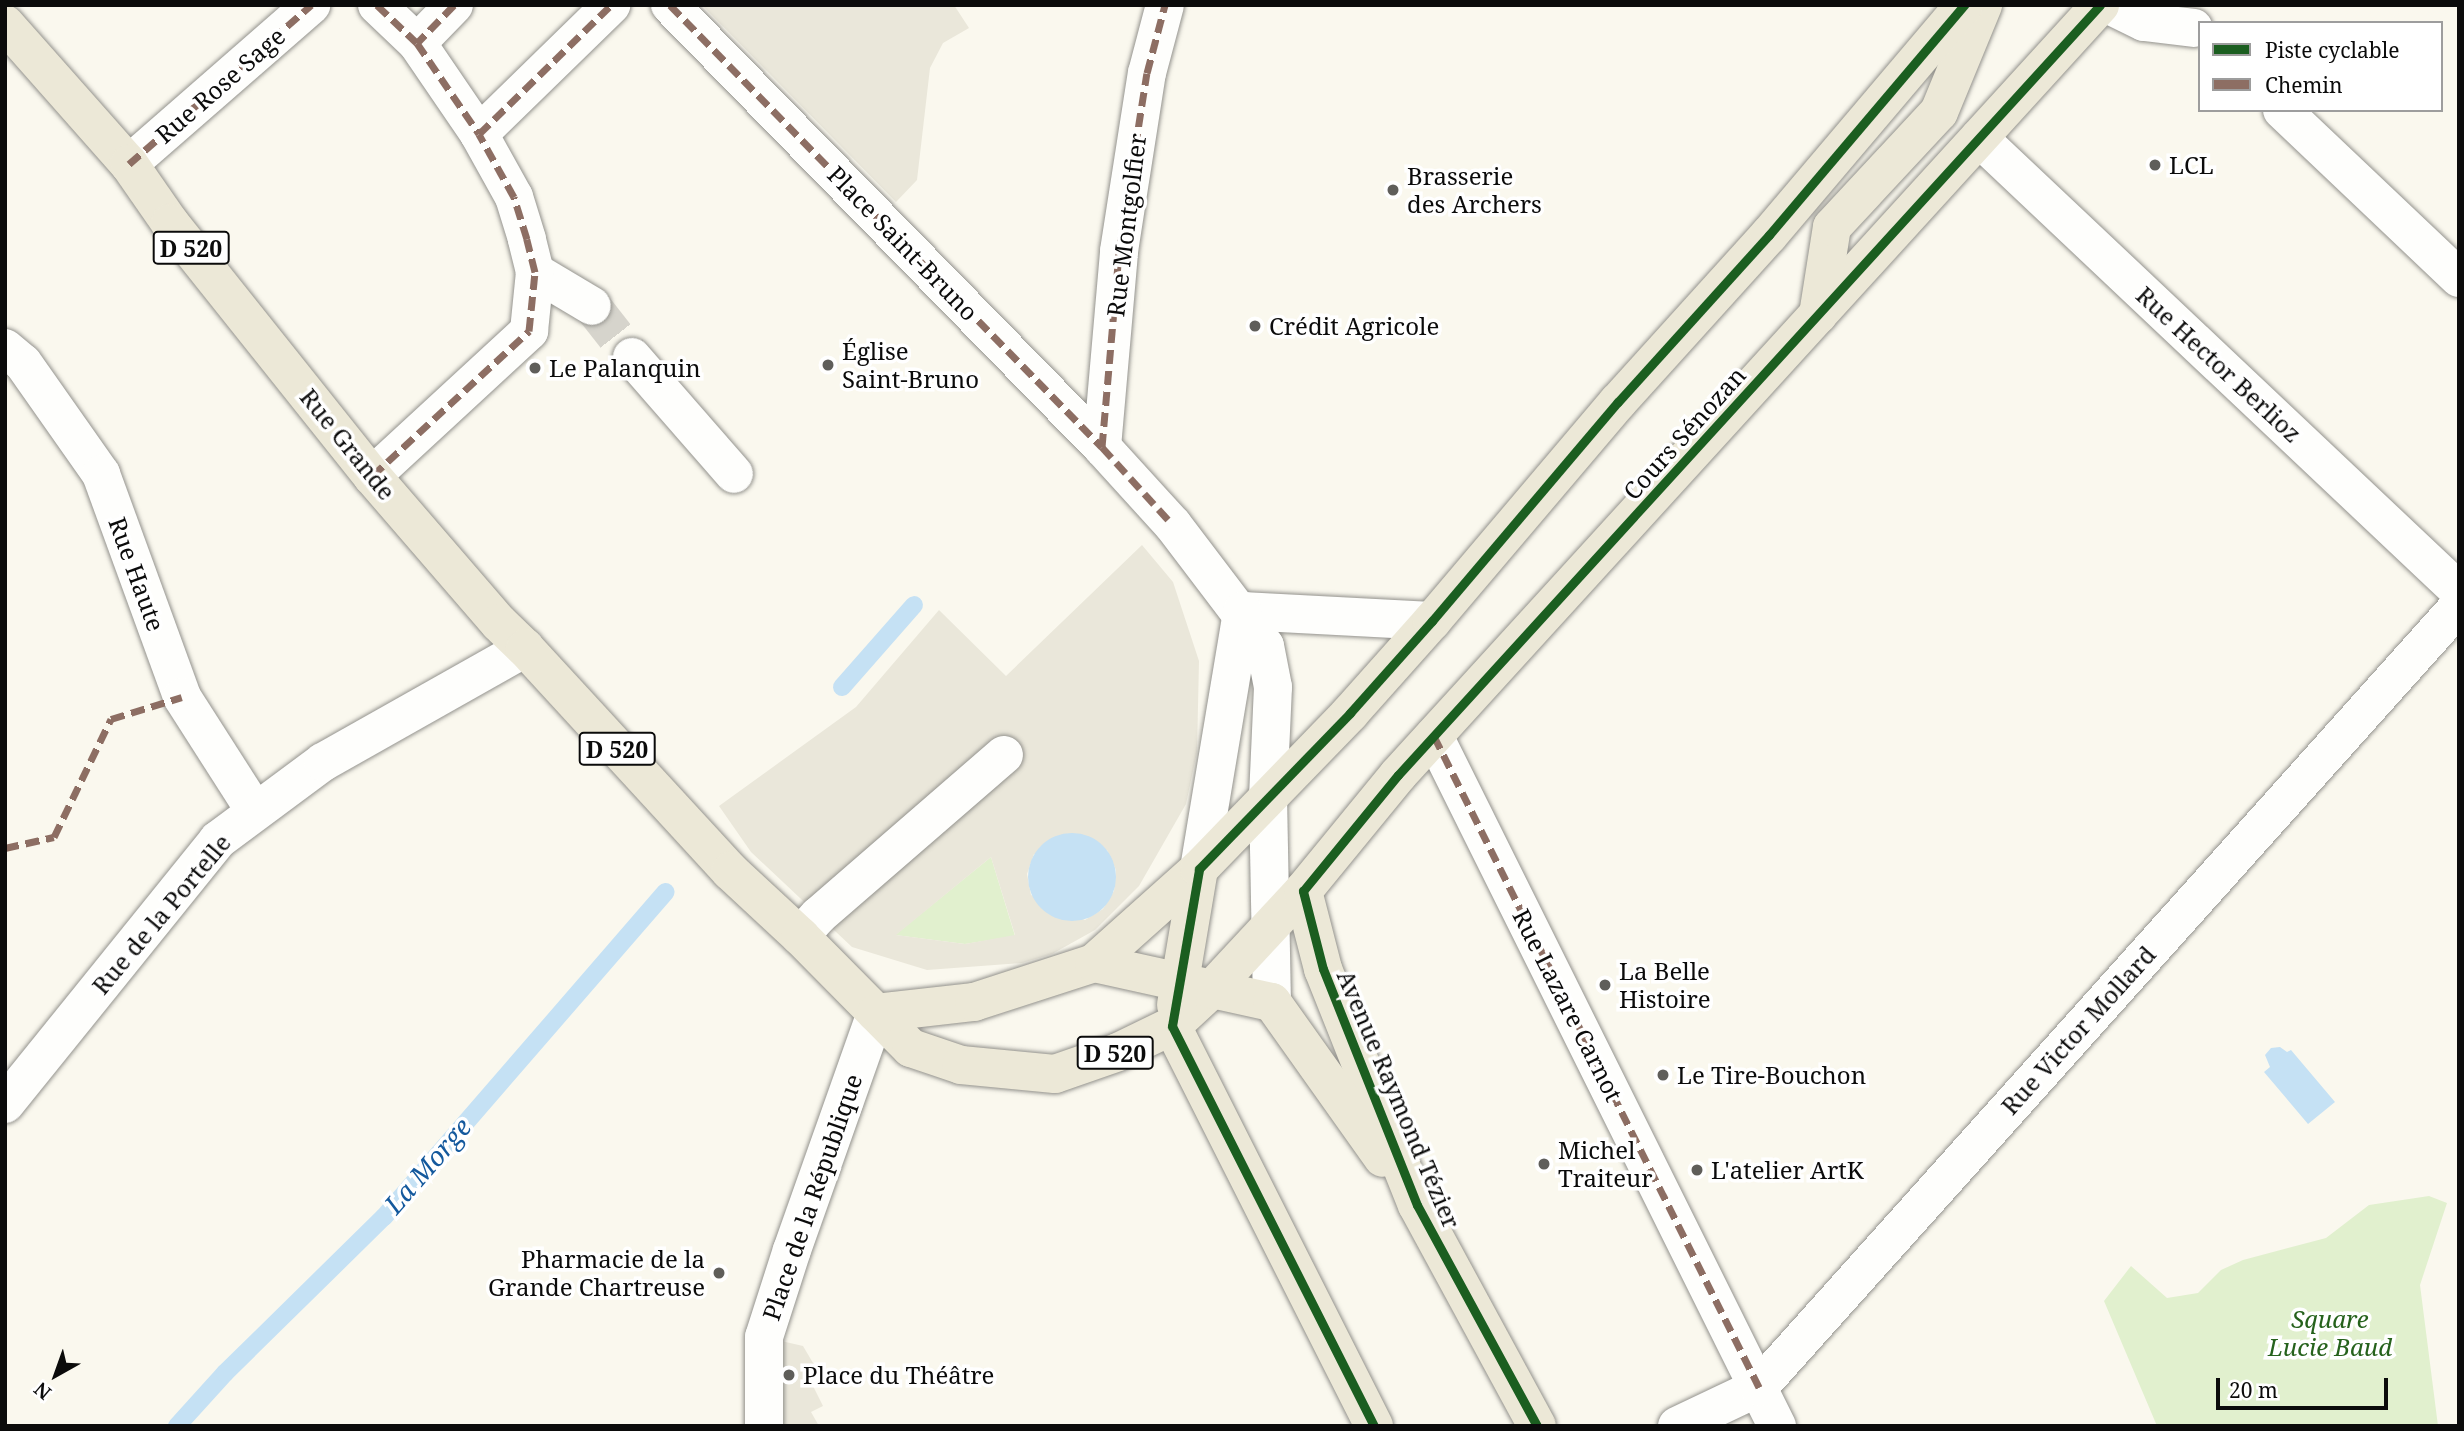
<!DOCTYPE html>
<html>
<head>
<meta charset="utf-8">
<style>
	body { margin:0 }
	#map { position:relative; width:2464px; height:1431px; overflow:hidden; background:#faf8ee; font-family:"Noto Serif",serif }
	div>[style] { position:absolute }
	.green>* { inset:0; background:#e1f0ce }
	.plaza>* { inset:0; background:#eae7da }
	.water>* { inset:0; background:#c5e1f4 }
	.round { border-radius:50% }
	.stream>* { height:18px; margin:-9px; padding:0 9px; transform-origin:9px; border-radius:9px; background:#c5e1f4 }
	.minor-tunnel>* { height:38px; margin-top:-19px; transform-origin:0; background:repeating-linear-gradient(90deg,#d6d4cc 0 38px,transparent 0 57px) }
	.roads { filter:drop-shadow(0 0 2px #93928d) drop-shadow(0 0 2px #93928d) }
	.minor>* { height:38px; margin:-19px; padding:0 19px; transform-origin:19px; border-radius:19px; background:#fefefc }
	.major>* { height:38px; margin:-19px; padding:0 19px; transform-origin:19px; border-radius:19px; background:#ece8d7 }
	.quiet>* { height:7px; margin-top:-3.5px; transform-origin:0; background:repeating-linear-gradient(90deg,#8d6e63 0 14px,transparent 0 21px) }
	.cycleway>* { height:9px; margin:-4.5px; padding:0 4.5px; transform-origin:4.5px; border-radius:4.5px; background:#1b5e20 }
	.dots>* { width:19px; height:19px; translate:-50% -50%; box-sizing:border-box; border:4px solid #fff; border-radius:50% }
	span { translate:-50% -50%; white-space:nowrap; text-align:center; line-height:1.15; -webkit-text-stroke:7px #fff; paint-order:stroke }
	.shield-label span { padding:2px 5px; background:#fff; border:2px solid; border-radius:5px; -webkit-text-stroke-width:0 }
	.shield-label { font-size:23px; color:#0b0b0b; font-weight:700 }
	.street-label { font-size:24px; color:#0b0b0b }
	.poi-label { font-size:24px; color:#0b0b0b }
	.left { translate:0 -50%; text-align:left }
	.right { translate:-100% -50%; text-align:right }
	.park-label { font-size:24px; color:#26621c; font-style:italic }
	.water-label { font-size:26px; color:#14599d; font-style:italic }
	.frame { position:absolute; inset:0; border:7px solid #0b0b0b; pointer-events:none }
	.legend { position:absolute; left:2198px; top:21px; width:245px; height:91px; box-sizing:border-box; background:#fff; border:2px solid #9d9d9d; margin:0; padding:9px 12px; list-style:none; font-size:21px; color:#0b0b0b }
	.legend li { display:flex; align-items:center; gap:14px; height:35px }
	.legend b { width:35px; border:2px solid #9d9d9d }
	.north { position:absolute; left:21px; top:1340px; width:70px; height:70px; -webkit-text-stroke:5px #fff; paint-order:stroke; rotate:220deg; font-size:19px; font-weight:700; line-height:28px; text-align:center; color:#0b0b0b }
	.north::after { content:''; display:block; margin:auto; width:24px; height:32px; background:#0b0b0b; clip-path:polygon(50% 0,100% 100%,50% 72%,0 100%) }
	.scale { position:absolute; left:2216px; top:1378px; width:172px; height:32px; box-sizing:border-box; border:4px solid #0b0b0b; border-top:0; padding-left:9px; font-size:21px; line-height:24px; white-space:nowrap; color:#0b0b0b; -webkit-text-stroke:5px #fff; paint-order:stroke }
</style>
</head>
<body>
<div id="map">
	<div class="green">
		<i style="clip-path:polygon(991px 857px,1015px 936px,965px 944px,895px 935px)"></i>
		<i style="clip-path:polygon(2429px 1196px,2447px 1203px,2420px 1285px,2438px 1426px,2157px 1426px,2104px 1301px,2131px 1266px,2167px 1298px,2198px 1293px,2221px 1270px,2243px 1260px,2326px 1238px,2369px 1205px)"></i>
	</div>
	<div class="plaza">
		<i style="clip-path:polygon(702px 5px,954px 5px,969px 28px,943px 43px,930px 68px,917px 180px,896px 202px)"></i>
		<i style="clip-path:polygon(evenodd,1142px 545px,1173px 582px,1199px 661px,1197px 752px,1186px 804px,1139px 886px,1095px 930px,1052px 954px,1022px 963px,927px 970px,852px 947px,751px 852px,719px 806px,856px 707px,939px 610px,1006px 676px,1142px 545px,1107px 850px,1116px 870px,1114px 891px,1103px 909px,1085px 920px,1031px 895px,1027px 874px,1034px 854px,1107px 850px,1142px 545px,991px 857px,1015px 935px,965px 944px,896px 935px,991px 857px)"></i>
		<i style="clip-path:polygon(764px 1337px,803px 1346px,816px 1368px,811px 1382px,823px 1406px,811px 1412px,819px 1426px,764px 1426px)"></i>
	</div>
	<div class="water">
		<i class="round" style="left:1028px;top:833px;width:88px;height:88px"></i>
		<i style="clip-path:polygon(2280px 1047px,2287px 1052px,2291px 1050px,2335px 1102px,2308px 1124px,2264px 1072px,2270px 1067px,2265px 1055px,2271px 1048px)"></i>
	</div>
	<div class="stream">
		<i style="left:842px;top:687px;width:109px;rotate:-48.7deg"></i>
		<i style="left:177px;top:1426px;width:72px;rotate:-47.8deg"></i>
		<i style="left:225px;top:1373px;width:223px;rotate:-44.5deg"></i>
		<i style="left:384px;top:1217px;width:430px;rotate:-49.1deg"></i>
	</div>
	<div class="minor-tunnel">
		<i style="left:592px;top:306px;width:65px;rotate:51.9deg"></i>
	</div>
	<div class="roads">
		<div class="minor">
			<i style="left:377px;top:5px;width:55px;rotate:43.5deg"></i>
			<i style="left:454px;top:5px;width:53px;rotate:134.2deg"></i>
			<i style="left:417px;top:43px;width:110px;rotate:55.7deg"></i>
			<i style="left:479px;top:134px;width:185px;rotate:-44.3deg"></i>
			<i style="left:670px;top:5px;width:618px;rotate:45.66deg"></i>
			<i style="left:1102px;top:447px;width:105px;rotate:47.7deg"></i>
			<i style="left:1173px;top:525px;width:152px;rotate:52.8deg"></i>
			<i style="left:1265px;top:646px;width:42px;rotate:79deg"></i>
			<i style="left:1273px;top:687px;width:109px;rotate:92.6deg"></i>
			<i style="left:1268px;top:796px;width:206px;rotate:88.9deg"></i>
			<i style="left:2109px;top:5px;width:39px;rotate:26deg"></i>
			<i style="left:2144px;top:22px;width:50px;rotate:6.8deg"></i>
			<i style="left:2282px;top:110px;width:244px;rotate:43.5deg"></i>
			<i style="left:1979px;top:138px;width:660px;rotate:43.34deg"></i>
			<i style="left:129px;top:164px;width:242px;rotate:-41.1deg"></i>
			<i style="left:535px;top:272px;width:66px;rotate:30.8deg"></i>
			<i style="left:5px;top:348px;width:23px;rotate:40deg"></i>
			<i style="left:23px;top:363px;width:136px;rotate:54.9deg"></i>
			<i style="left:101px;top:474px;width:237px;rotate:70deg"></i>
			<i style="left:182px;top:697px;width:135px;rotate:57.4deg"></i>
			<i style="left:632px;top:357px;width:155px;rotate:48.9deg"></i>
			<i style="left:1102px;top:447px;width:197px;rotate:-85deg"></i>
			<i style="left:1119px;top:251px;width:180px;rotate:-81.1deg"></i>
			<i style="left:1147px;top:73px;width:70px;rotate:-75.2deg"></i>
			<i style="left:372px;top:476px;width:214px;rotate:-42.7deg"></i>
			<i style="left:529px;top:331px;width:59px;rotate:-84.2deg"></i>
			<i style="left:535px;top:272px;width:34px;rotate:-104deg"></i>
			<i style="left:527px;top:239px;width:44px;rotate:-107.2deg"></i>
			<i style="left:514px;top:197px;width:72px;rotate:-119.1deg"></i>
			<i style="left:1242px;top:611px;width:190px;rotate:3deg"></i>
			<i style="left:1434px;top:736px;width:771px;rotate:63.57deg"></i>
			<i style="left:1199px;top:869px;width:262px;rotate:-80.5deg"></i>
			<i style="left:800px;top:936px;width:27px;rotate:-48deg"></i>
			<i style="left:818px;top:916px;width:246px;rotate:-40.9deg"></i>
			<i style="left:5px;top:1104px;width:339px;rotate:-51.1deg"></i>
			<i style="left:218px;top:840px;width:131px;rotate:-36.6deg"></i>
			<i style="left:323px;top:762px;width:232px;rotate:-29.4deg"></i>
			<i style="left:764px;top:1426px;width:89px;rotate:-90deg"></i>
			<i style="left:764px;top:1337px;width:91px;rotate:-72.2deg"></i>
			<i style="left:792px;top:1250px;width:251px;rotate:-70.5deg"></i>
			<i style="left:1677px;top:1426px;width:91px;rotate:-25.4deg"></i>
			<i style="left:1759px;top:1387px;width:1049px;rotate:-48.13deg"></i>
		</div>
		<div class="major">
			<i style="left:5px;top:24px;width:187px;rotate:48.5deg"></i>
			<i style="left:129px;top:164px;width:72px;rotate:55.2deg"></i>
			<i style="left:170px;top:223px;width:324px;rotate:51.4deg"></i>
			<i style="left:372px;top:476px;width:194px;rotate:49.2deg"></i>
			<i style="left:499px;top:623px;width:36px;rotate:44deg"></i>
			<i style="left:525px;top:648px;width:303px;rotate:47.4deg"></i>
			<i style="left:730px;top:871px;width:96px;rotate:42.9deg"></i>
			<i style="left:800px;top:936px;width:158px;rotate:45.3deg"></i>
			<i style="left:911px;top:1048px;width:53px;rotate:18.8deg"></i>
			<i style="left:961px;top:1065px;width:94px;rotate:5.5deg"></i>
			<i style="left:1055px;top:1074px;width:67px;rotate:-19.2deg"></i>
			<i style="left:1118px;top:1052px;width:60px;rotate:-25.7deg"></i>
			<i style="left:1172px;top:1026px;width:54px;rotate:-42.8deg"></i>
			<i style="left:1212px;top:989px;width:134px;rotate:-47.1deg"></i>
			<i style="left:1303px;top:891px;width:150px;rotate:-50.7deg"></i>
			<i style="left:1398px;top:775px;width:1042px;rotate:-47.64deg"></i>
			<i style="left:1818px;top:315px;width:89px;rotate:-81deg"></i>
			<i style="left:1832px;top:227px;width:157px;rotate:-47.1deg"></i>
			<i style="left:1939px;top:112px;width:116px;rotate:-67.6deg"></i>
			<i style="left:1303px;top:891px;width:81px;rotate:75.6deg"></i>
			<i style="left:1323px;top:969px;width:254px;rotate:68.3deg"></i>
			<i style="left:1417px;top:1205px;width:251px;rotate:61.5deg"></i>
			<i style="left:1094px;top:963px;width:182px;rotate:12.4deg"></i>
			<i style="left:1272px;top:1002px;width:191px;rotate:54.6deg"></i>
			<i style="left:1176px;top:1005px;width:138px;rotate:-80.4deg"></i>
			<i style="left:876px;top:1013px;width:99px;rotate:-6.4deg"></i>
			<i style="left:974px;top:1002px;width:126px;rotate:-18deg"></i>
			<i style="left:1094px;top:963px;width:141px;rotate:-41.8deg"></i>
			<i style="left:1199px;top:869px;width:217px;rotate:-45.9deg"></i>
			<i style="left:1350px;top:713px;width:123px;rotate:-48.3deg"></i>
			<i style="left:1432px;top:621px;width:287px;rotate:-49.7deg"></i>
			<i style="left:1618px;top:402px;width:225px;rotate:-47.9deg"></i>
			<i style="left:1769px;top:235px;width:302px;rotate:-49.7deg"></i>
			<i style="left:1172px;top:1026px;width:448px;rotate:63.2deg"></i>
		</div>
	</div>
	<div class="quiet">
		<i style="left:377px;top:5px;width:55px;rotate:43.5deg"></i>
		<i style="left:454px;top:5px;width:53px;rotate:134.2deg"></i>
		<i style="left:417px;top:43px;width:110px;rotate:55.7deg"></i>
		<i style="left:479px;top:134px;width:185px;rotate:-44.3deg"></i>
		<i style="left:670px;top:5px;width:618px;rotate:45.66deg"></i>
		<i style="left:1102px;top:447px;width:105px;rotate:47.7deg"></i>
		<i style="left:129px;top:164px;width:242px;rotate:-41.1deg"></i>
		<i style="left:1102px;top:447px;width:197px;rotate:-85deg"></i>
		<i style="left:1119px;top:251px;width:180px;rotate:-81.1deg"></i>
		<i style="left:1147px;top:73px;width:70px;rotate:-75.2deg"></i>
		<i style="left:372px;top:476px;width:214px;rotate:-42.7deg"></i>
		<i style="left:529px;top:331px;width:59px;rotate:-84.2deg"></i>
		<i style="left:535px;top:272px;width:34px;rotate:-104deg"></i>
		<i style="left:527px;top:239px;width:44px;rotate:-107.2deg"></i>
		<i style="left:514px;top:197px;width:72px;rotate:-119.1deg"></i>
		<i style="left:1434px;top:736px;width:728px;rotate:63.47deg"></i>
		<i style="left:5px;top:848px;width:50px;rotate:-12.7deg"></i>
		<i style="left:54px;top:837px;width:131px;rotate:-64.2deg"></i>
		<i style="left:111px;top:719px;width:74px;rotate:-17.2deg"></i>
	</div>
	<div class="cycleway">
		<i style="left:1374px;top:1426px;width:448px;rotate:-116.8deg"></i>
		<i style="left:1172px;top:1026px;width:159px;rotate:-80.2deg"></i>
		<i style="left:1199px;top:869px;width:217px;rotate:-45.9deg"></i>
		<i style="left:1350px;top:713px;width:123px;rotate:-48.3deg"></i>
		<i style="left:1432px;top:621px;width:287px;rotate:-49.7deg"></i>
		<i style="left:1618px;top:402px;width:225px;rotate:-47.9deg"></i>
		<i style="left:1769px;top:235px;width:302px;rotate:-49.7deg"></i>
		<i style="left:1537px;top:1426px;width:251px;rotate:-118.5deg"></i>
		<i style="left:1417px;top:1205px;width:254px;rotate:-111.7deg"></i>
		<i style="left:1323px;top:969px;width:81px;rotate:-104.4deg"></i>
		<i style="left:1303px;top:891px;width:150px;rotate:-50.7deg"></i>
		<i style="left:1398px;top:775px;width:1042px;rotate:-47.64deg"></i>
	</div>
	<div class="dots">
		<i style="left:2155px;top:165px;background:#5f5e5a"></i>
		<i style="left:1393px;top:190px;background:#5f5e5a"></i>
		<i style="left:1255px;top:326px;background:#5f5e5a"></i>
		<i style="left:828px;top:365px;background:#5f5e5a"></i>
		<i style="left:535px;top:368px;background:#5f5e5a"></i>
		<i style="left:1605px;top:985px;background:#5f5e5a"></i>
		<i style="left:1663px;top:1075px;background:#5f5e5a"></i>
		<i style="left:1544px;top:1164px;background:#5f5e5a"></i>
		<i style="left:1697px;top:1170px;background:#5f5e5a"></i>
		<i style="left:719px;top:1273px;background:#5f5e5a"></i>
		<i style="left:789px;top:1375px;background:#5f5e5a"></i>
	</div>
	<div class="shield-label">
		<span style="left:191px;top:248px">D 520</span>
		<span style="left:617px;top:749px">D 520</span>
		<span style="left:1115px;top:1053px">D 520</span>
	</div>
	<div class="street-label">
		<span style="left:220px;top:85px;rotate:-41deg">Rue Rose Sage</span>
		<span style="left:1126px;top:225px;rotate:-83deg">Rue Montgolfier</span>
		<span style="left:903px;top:243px;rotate:46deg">Place Saint-Bruno</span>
		<span style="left:2219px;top:364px;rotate:43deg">Rue Hector Berlioz</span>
		<span style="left:1684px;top:433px;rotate:-48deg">Cours Sénozan</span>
		<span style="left:348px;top:444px;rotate:51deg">Rue Grande</span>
		<span style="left:137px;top:574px;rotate:70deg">Rue Haute</span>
		<span style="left:161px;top:914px;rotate:-50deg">Rue de la Portelle</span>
		<span style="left:1568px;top:1005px;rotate:63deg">Rue Lazare Carnot</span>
		<span style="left:2078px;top:1030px;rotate:-48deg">Rue Victor Mollard</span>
		<span style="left:1399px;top:1099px;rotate:67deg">Avenue Raymond Tézier</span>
		<span style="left:812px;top:1197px;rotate:-71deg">Place de la République</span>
	</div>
	<div class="poi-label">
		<span class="left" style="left:2169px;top:165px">LCL</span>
		<span class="left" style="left:1407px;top:190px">Brasserie<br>des Archers</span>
		<span class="left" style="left:1269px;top:326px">Crédit Agricole</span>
		<span class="left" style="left:842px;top:365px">Église<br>Saint-Bruno</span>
		<span class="left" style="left:549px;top:368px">Le Palanquin</span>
		<span class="left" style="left:1619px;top:985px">La Belle<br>Histoire</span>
		<span class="left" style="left:1677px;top:1075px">Le Tire-Bouchon</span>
		<span class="left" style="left:1558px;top:1164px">Michel<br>Traiteur</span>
		<span class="left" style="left:1711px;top:1170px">L'atelier ArtK</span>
		<span class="right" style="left:705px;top:1273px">Pharmacie de la<br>Grande Chartreuse</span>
		<span class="left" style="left:803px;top:1375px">Place du Théâtre</span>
	</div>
	<div class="park-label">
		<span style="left:2330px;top:1333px">Square<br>Lucie Baud</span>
	</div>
	<div class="water-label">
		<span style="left:428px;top:1166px;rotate:-49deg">La Morge</span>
	</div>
	<div class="frame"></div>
	<ul class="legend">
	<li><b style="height:9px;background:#1b5e20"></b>Piste cyclable</li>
	<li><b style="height:9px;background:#8d6e63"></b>Chemin</li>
	</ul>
	<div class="north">N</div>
	<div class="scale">20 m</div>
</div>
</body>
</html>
